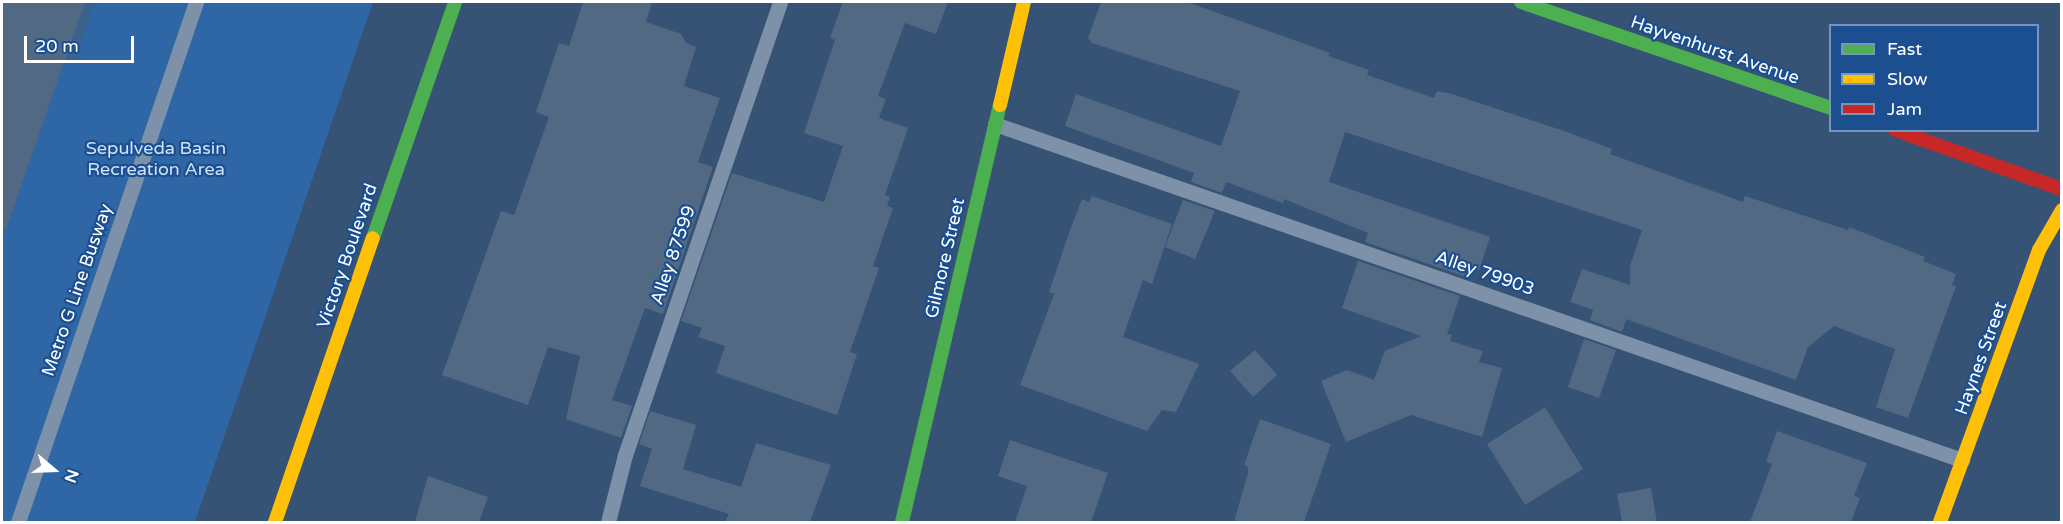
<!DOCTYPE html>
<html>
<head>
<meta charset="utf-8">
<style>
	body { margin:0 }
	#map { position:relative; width:2063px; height:524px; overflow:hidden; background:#365274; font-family:"Varela Round",sans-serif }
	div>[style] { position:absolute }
	.green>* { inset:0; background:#2f66a5 }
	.stream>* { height:10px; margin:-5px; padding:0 5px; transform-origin:5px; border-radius:5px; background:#3b618d }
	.building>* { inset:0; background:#526984 }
	.lane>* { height:15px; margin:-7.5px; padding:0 7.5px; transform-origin:7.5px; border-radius:7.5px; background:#7d92a8 }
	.fast>* { height:14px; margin:-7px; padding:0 7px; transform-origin:7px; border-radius:7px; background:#4caf50 }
	.slow>* { height:14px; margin:-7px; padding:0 7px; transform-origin:7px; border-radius:7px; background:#ffc107 }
	.jam>* { height:14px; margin:-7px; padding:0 7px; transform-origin:7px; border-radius:7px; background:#c62828 }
	span { translate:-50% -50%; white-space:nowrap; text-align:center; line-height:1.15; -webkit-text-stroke:4.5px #1b4f8f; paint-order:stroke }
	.street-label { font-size:18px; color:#fff }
	.park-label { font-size:18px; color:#cfe3fa }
	.frame { position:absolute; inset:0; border:3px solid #fff; pointer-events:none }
	.legend { position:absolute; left:1829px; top:24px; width:210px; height:108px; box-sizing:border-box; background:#1b4f8f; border:2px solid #7695bc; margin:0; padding:8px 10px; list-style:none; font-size:18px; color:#fff }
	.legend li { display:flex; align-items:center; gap:12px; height:30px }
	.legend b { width:30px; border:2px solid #7695bc }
	.north { position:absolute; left:24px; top:440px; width:60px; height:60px; -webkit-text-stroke:4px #1b4f8f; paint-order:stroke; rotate:109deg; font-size:16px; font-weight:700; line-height:24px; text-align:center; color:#fff }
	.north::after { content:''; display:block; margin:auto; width:21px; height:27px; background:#fff; clip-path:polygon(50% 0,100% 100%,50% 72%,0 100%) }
	.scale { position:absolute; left:24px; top:36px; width:110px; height:27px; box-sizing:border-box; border:3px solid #fff; border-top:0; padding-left:8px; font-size:18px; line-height:21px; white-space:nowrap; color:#fff; -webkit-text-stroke:4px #1b4f8f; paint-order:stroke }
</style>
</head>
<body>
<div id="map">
	<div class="green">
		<i style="clip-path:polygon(2px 2px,373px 2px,195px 522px,2px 522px)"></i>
	</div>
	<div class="stream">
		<i style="left:72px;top:55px;width:56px;rotate:-71.2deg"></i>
	</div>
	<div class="building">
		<i style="clip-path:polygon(2px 2px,85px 2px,6px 229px,2px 229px)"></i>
		<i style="clip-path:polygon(583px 2px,652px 2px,646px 22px,681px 34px,686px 43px,696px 47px,684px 86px,720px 98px,698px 162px,713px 167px,663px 314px,645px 308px,612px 400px,632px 406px,621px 438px,566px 419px,580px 356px,548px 347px,528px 405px,442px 375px,501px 211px,514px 215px,549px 117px,536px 112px,559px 43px,569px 46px)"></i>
		<i style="clip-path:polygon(843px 2px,948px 2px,936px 34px,905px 23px,878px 96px,886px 99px,879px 118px,908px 128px,885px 195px,890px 197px,887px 206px,893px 208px,873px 266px,879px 268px,850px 352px,857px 354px,837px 415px,716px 373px,725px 346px,698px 337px,702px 328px,681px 321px,732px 173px,824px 202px,843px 146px,804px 133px,835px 40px,830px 38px)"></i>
		<i style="clip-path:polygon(1101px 2px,1187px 2px,1330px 53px,1328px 56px,1369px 70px,1367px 75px,1434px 98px,1437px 91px,1452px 94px,1567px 132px,1612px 149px,1610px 154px,1743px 202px,1745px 196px,1848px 230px,1849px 227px,1925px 257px,1923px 261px,1956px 274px,1952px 285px,1956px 286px,1908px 418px,1876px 407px,1895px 349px,1834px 326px,1808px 347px,1796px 380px,1626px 319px,1622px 332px,1590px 320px,1593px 310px,1570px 302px,1582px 269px,1630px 285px,1630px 266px,1642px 230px,1345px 132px,1329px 182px,1490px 237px,1479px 270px,1469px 267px,1466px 277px,1365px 242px,1368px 233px,1284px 199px,1283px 203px,1226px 182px,1222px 193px,1191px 182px,1194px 173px,1065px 126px,1076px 94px,1221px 146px,1240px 91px,1092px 43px,1088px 38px)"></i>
		<i style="clip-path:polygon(1092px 196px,1172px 224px,1152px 284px,1143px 280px,1123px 337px,1199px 364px,1176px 412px,1162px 410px,1147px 431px,1020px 385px,1054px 294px,1049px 292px,1070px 230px,1082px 199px,1089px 202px)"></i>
		<i style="clip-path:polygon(1183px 200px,1215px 211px,1195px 259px,1165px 247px)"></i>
		<i style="clip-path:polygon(1358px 261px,1460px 296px,1447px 334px,1452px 335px,1450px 341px,1483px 351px,1479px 362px,1502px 368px,1482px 437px,1411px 415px,1346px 442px,1321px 381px,1347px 370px,1374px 380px,1385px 351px,1421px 336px,1342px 308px)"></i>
		<i style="clip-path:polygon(1584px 339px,1616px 350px,1599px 398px,1568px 387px)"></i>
		<i style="clip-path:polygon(1255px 350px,1277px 375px,1253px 397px,1230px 371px)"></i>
		<i style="clip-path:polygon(1545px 407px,1583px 469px,1525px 505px,1487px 444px)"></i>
		<i style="clip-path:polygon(650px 411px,696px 425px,683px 469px,741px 487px,756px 443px,831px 465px,810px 522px,725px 522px,729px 514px,640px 486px,652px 449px,639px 444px)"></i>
		<i style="clip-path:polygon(1260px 419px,1331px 444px,1304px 522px,1234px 522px,1248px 473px,1248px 467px,1244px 465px)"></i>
		<i style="clip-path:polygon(1777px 431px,1867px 463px,1854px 496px,1860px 498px,1851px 522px,1750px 522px,1772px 464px,1766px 462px)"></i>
		<i style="clip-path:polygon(1010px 440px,1108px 473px,1091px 522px,1015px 522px,1027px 486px,998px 476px)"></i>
		<i style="clip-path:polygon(428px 476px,488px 497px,479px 522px,415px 522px)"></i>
		<i style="clip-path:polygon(1651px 488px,1657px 522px,1622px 522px,1617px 494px)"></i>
	</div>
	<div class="lane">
		<i style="left:995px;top:124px;width:1024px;rotate:19.16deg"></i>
		<i style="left:18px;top:522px;width:550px;rotate:-71.1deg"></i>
		<i style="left:608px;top:522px;width:69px;rotate:-75.8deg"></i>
		<i style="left:625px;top:455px;width:479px;rotate:-71.1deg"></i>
	</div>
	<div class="fast">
		<i style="left:1521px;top:2px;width:327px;rotate:18.9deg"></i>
		<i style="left:373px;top:238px;width:250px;rotate:-70.8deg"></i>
		<i style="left:902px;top:522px;width:428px;rotate:-76.8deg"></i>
	</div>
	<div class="slow">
		<i style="left:1000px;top:105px;width:106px;rotate:-76.9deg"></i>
		<i style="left:275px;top:522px;width:300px;rotate:-71deg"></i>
		<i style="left:1940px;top:522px;width:289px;rotate:-70deg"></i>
		<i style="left:2039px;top:250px;width:46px;rotate:-60.1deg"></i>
	</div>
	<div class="jam">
		<i style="left:1895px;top:130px;width:177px;rotate:19.5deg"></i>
	</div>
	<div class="street-label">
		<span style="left:1715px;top:50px;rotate:19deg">Hayvenhurst Avenue</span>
		<span style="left:673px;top:255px;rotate:-71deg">Alley 87599</span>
		<span style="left:347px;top:256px;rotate:-71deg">Victory Boulevard</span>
		<span style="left:945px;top:258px;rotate:-77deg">Gilmore Street</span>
		<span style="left:1485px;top:273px;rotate:19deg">Alley 79903</span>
		<span style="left:77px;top:290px;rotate:-71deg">Metro G Line Busway</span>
		<span style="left:1981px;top:358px;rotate:-70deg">Haynes Street</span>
	</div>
	<div class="park-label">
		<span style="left:156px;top:159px">Sepulveda Basin<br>Recreation Area</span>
	</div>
	<div class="frame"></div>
	<ul class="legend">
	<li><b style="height:8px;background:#4caf50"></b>Fast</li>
	<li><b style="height:8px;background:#ffc107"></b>Slow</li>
	<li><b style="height:8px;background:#c62828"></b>Jam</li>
	</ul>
	<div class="north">N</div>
	<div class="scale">20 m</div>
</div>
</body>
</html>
